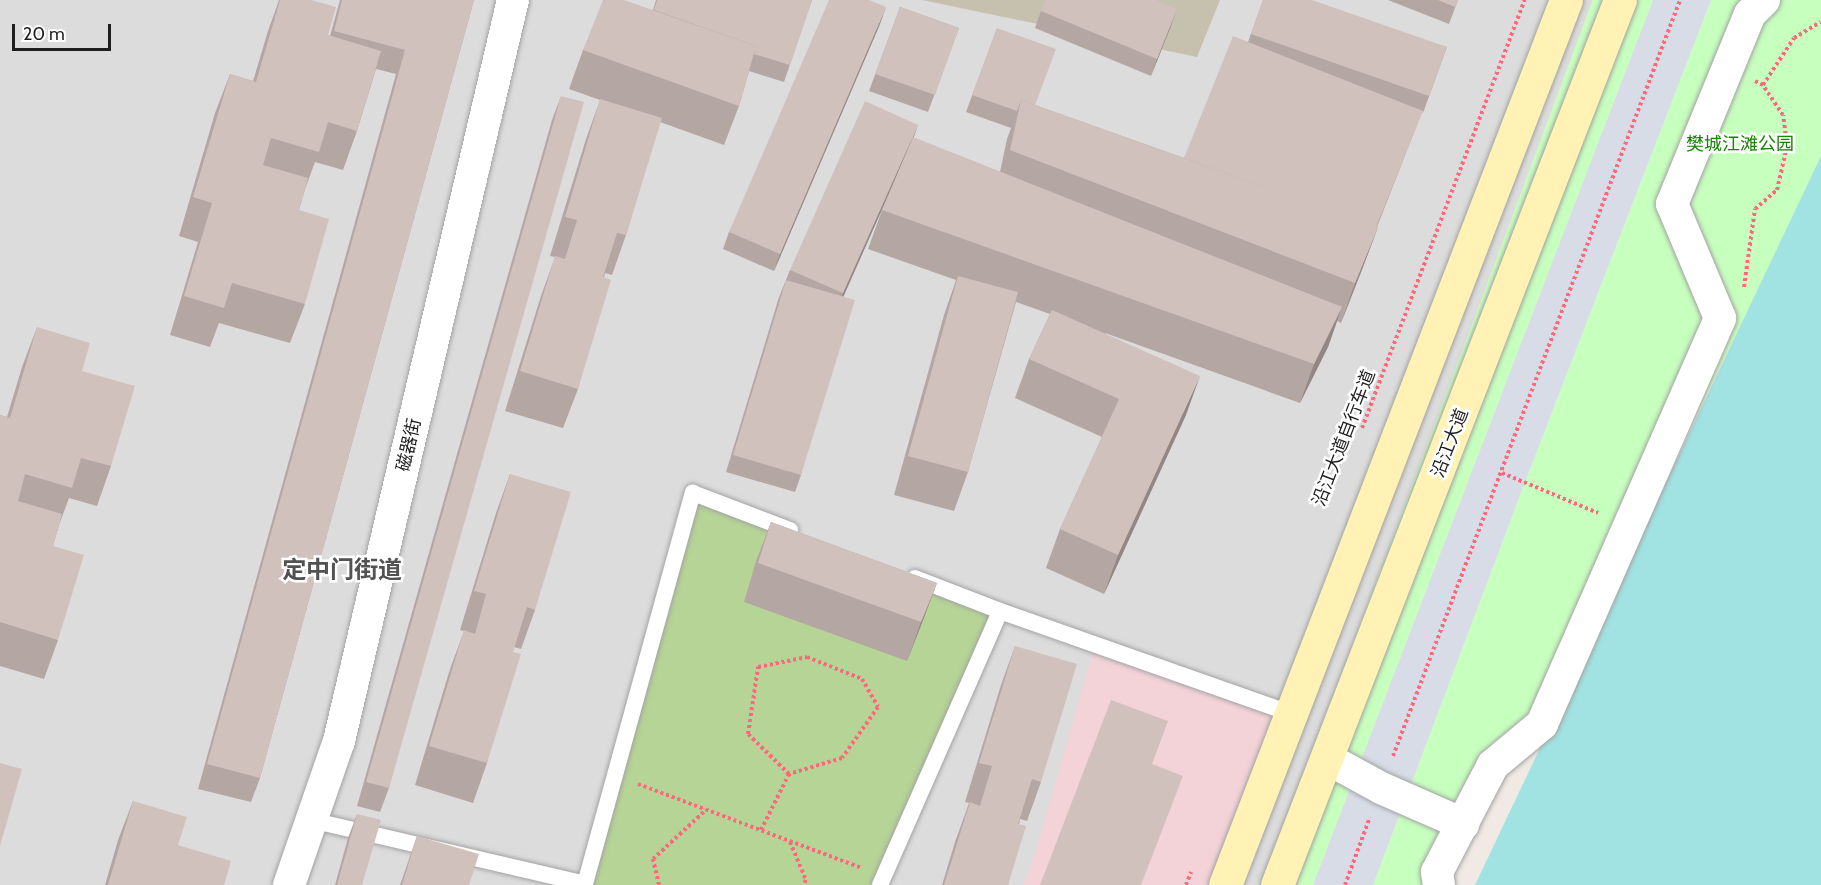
<!DOCTYPE html>
<html>
<head>
<meta charset="utf-8">
<style>
	body { margin:0 }
	#map { position:relative; width:1821px; height:885px; overflow:hidden; background:#f1eae4; font-family:Cabin,"Noto Sans SC",sans-serif }
	div>[style] { position:absolute }
	.residential>* { inset:0; background:#dddcdc }
	.commercial>* { inset:0; background:#f3d2d8 }
	.construction>* { inset:0; background:#c6c1af }
	.forest>* { inset:0; background:#b6d495 }
	.park>* { inset:0; background:#c7ffbe }
	.plaza>* { inset:0; background:#d8dce7 }
	.water>* { inset:0; background:#a1e3e2 }
	.path>* { height:4px; margin-top:-2px; transform-origin:0; background:repeating-linear-gradient(90deg,#ff677b 0 3px,transparent 0 6px) }
	.roads { filter:drop-shadow(0 0 2px #a3a3a3) drop-shadow(0 0 2px #a3a3a3) }
	.lane>* { height:16px; margin:-8px; padding:0 8px; transform-origin:8px; border-radius:8px; background:#fff }
	.street>* { height:32px; margin:-16px; padding:0 16px; transform-origin:16px; border-radius:16px; background:#fff }
	.secondary>* { height:33px; margin:-16.5px; padding:0 16.5px; transform-origin:16.5px; border-radius:16.5px; background:#fff2b4 }
	.wall>* { inset:0; background:#b4a6a3 }
	.shaded-wall>* { inset:0; background:#928784 }
	.building>* { inset:0; background:#d1c1bd }
	span { translate:-50% -50%; white-space:nowrap; text-align:center; line-height:1.15; -webkit-text-stroke:5px #fff; paint-order:stroke }
	.park-label { font-size:18px; color:#158402 }
	.street-label { font-size:18px; color:#1f1f1f }
	.district-label { font-size:24px; color:#525252; font-weight:700 }
	.scale { position:absolute; left:12px; top:24px; width:99px; height:27px; box-sizing:border-box; border:3px solid #1f1f1f; border-top:0; padding-left:8px; font-size:18px; line-height:21px; white-space:nowrap; color:#1f1f1f; -webkit-text-stroke:4px #fff; paint-order:stroke }
</style>
</head>
<body>
<div id="map">
	<div class="residential">
		<i style="clip-path:polygon(0 0,1593px 0,1263px 885px,0 885px)"></i>
	</div>
	<div class="commercial">
		<i style="clip-path:polygon(1095px 645px,1292px 714px,1225px 885px,1023px 885px,1035px 854px)"></i>
	</div>
	<div class="construction">
		<i style="clip-path:polygon(922px 0,1220px 0,1197px 57px)"></i>
	</div>
	<div class="forest">
		<i style="clip-path:polygon(693px 493px,1000px 611px,880px 885px,585px 885px)"></i>
	</div>
	<div class="park">
		<i style="clip-path:polygon(1593px 0,1653px 0,1313px 885px,1263px 885px)"></i>
		<i style="clip-path:polygon(1711px 0,1821px 0,1821px 156px,1750px 307px,1542px 724px,1493px 766px,1439px 885px,1373px 885px,1525px 482px)"></i>
	</div>
	<div class="plaza">
		<i style="clip-path:polygon(1653px 0,1711px 0,1525px 482px,1373px 885px,1313px 885px)"></i>
	</div>
	<div class="water">
		<i style="clip-path:polygon(1821px 156px,1821px 885px,1475px 885px)"></i>
	</div>
	<div class="path">
		<i style="left:1763px;top:85px;width:56px;rotate:-56.6deg"></i>
		<i style="left:1794px;top:38px;width:31px;rotate:-31deg"></i>
		<i style="left:1744px;top:287px;width:79px;rotate:-82deg"></i>
		<i style="left:1755px;top:209px;width:29px;rotate:-41deg"></i>
		<i style="left:1777px;top:190px;width:45px;rotate:-77.2deg"></i>
		<i style="left:1787px;top:146px;width:31px;rotate:-97deg"></i>
		<i style="left:1783px;top:115px;width:36px;rotate:-124deg"></i>
		<i style="left:1763px;top:85px;width:9px;rotate:-153deg"></i>
		<i style="left:1362px;top:428px;width:458px;rotate:-69.2deg"></i>
		<i style="left:1502px;top:473px;width:104px;rotate:22.6deg"></i>
		<i style="left:1393px;top:756px;width:809px;rotate:-69.21deg"></i>
		<i style="left:638px;top:784px;width:238px;rotate:20.6deg"></i>
		<i style="left:761px;top:830px;width:63px;rotate:-63.4deg"></i>
		<i style="left:789px;top:774px;width:57px;rotate:-135.7deg"></i>
		<i style="left:748px;top:734px;width:68px;rotate:-81.5deg"></i>
		<i style="left:758px;top:667px;width:50px;rotate:-11.5deg"></i>
		<i style="left:807px;top:657px;width:59px;rotate:21.8deg"></i>
		<i style="left:862px;top:679px;width:32px;rotate:60deg"></i>
		<i style="left:878px;top:707px;width:62px;rotate:125.2deg"></i>
		<i style="left:842px;top:758px;width:55px;rotate:163.2deg"></i>
		<i style="left:790px;top:842px;width:41px;rotate:67.2deg"></i>
		<i style="left:806px;top:880px;width:6px;rotate:121deg"></i>
		<i style="left:659px;top:885px;width:27px;rotate:-103deg"></i>
		<i style="left:653px;top:859px;width:72px;rotate:-42.8deg"></i>
		<i style="left:1186px;top:885px;width:14px;rotate:-69deg"></i>
		<i style="left:1345px;top:885px;width:72px;rotate:-69.8deg"></i>
	</div>
	<div class="roads">
		<div class="lane">
			<i style="left:915px;top:578px;width:91px;rotate:21.2deg"></i>
			<i style="left:1000px;top:611px;width:310px;rotate:19.4deg"></i>
			<i style="left:311px;top:820px;width:281px;rotate:13.1deg"></i>
			<i style="left:585px;top:884px;width:406px;rotate:-74.6deg"></i>
			<i style="left:693px;top:493px;width:104px;rotate:20.9deg"></i>
			<i style="left:880px;top:885px;width:299px;rotate:-66.3deg"></i>
		</div>
		<div class="street">
			<i style="left:1328px;top:759px;width:60px;rotate:28.7deg"></i>
			<i style="left:1381px;top:788px;width:90px;rotate:23.7deg"></i>
			<i style="left:289px;top:885px;width:152px;rotate:-70.9deg"></i>
			<i style="left:339px;top:741px;width:761px;rotate:-76.79deg"></i>
			<i style="left:1439px;top:885px;width:13px;rotate:-99deg"></i>
			<i style="left:1437px;top:872px;width:121px;rotate:-62.4deg"></i>
			<i style="left:1493px;top:765px;width:64px;rotate:-39.9deg"></i>
			<i style="left:1542px;top:724px;width:443px;rotate:-66.3deg"></i>
			<i style="left:1720px;top:318px;width:124px;rotate:-112.8deg"></i>
			<i style="left:1672px;top:204px;width:205px;rotate:-67.7deg"></i>
			<i style="left:1750px;top:14px;width:20px;rotate:-45deg"></i>
		</div>
		<div class="secondary">
			<i style="left:1225px;top:885px;width:948px;rotate:-68.93deg"></i>
			<i style="left:1277px;top:885px;width:949px;rotate:-68.82deg"></i>
		</div>
	</div>
	<div class="wall">
		<i style="clip-path:polygon(279px 0,311px 0,328px 35px,330px 36px,340px 0,474px 0,260px 778px,251px 802px,198px 789px,396px 74px,376px 69px,357px 131px,343px 170px,315px 162px,305px 189px,299px 210px,305px 304px,290px 343px,219px 323px,210px 347px,170px 335px,198px 242px,179px 236px,215px 113px,230px 74px,253px 81px,268px 31px)"></i>
		<i style="clip-path:polygon(656px 0,812px 0,784px 82px,749px 71px,739px 106px,724px 145px,660px 122px,626px 235px,612px 275px,605px 273px,578px 389px,563px 428px,505px 411px,541px 296px,555px 257px,550px 256px,586px 139px,600px 100px,569px 89px,583px 50px,653px 10px)"></i>
		<i style="clip-path:polygon(1263px 0,1447px 47px,1423px 113px,1422px 112px,1377px 227px,1378px 227px,1363px 267px,1341px 323px,1337px 321px,1328px 347px,1300px 403px,1105px 333px,1186px 415px,1104px 594px,1046px 568px,1060px 529px,1102px 437px,1015px 398px,1029px 359px,1050px 314px,1016px 302px,968px 472px,954px 511px,894px 495px,944px 315px,956px 280px,868px 249px,882px 210px,890px 191px,843px 297px,801px 475px,795px 492px,726px 472px,779px 297px,790px 270px,914px 138px,1000px 172px,1007px 139px,1011px 128px,966px 112px,997px 28px,1035px 105px,1184px 158px,1248px 42px)"></i>
		<i style="clip-path:polygon(1388px 0,1458px 0,1449px 24px)"></i>
		<i style="clip-path:polygon(900px 7px,959px 28px,928px 112px,869px 91px)"></i>
		<i style="clip-path:polygon(1041px 11px,1171px 26px,1151px 76px,1035px 28px)"></i>
		<i style="clip-path:polygon(880px 24px,774px 271px,723px 249px,729px 232px)"></i>
		<i style="clip-path:polygon(561px 96px,389px 788px,380px 812px,357px 806px,552px 120px)"></i>
		<i style="clip-path:polygon(37px 327px,82px 371px,111px 466px,97px 506px,69px 498px,59px 525px,53px 546px,58px 640px,44px 679px,0 666px,0 415px,7px 417px,22px 367px)"></i>
		<i style="clip-path:polygon(510px 474px,535px 610px,521px 649px,514px 647px,487px 763px,473px 803px,415px 785px,450px 669px,464px 631px,460px 630px,496px 513px)"></i>
		<i style="clip-path:polygon(771px 522px,937px 583px,907px 661px,744px 602px,756px 561px)"></i>
		<i style="clip-path:polygon(1015px 646px,1041px 782px,1027px 821px,1020px 819px,1008px 885px,942px 885px,955px 842px,969px 803px,965px 802px,1001px 685px)"></i>
		<i style="clip-path:polygon(133px 801px,178px 845px,224px 885px,105px 885px,118px 840px)"></i>
		<i style="clip-path:polygon(357px 814px,362px 885px,335px 885px,348px 838px)"></i>
		<i style="clip-path:polygon(417px 836px,469px 885px,400px 885px)"></i>
	</div>
	<div class="shaded-wall">
		<i style="clip-path:polygon(886px 7px,880px 24px,774px 271px,780px 254px)"></i>
		<i style="clip-path:polygon(1177px 9px,1171px 26px,1151px 76px,1157px 59px)"></i>
		<i style="clip-path:polygon(918px 125px,912px 142px,837px 311px,843px 293px)"></i>
		<i style="clip-path:polygon(1378px 227px,1363px 267px,1341px 323px,1355px 283px)"></i>
		<i style="clip-path:polygon(1342px 307px,1328px 347px,1300px 403px,1314px 364px)"></i>
		<i style="clip-path:polygon(1200px 376px,1186px 415px,1104px 594px,1118px 555px)"></i>
		<i style="clip-path:polygon(937px 583px,922px 623px,907px 661px,921px 622px)"></i>
	</div>
	<div class="building">
		<i style="clip-path:polygon(280px 0,311px 0,336px 7px,328px 35px,381px 51px,357px 131px,328px 122px,319px 152px,271px 138px,263px 165px,308px 178px,299px 210px,329px 219px,305px 304px,232px 283px,224px 308px,184px 296px,212px 203px,193px 197px,230px 74px,256px 82px)"></i>
		<i style="clip-path:polygon(342px 0,474px 0,260px 778px,207px 764px,405px 50px,334px 31px)"></i>
		<i style="clip-path:polygon(603px 0,624px 0,756px 46px,739px 106px,583px 50px)"></i>
		<i style="clip-path:polygon(657px 0,812px 0,790px 65px,754px 54px,756px 46px,654px 10px)"></i>
		<i style="clip-path:polygon(829px 0,869px 0,886px 7px,780px 254px,729px 232px)"></i>
		<i style="clip-path:polygon(1046px 0,1156px 0,1177px 9px,1157px 59px,1041px 11px)"></i>
		<i style="clip-path:polygon(1263px 0,1312px 0,1447px 47px,1429px 96px,1251px 34px)"></i>
		<i style="clip-path:polygon(1438px 0,1458px 0,1455px 7px)"></i>
		<i style="clip-path:polygon(900px 7px,959px 28px,935px 95px,875px 74px)"></i>
		<i style="clip-path:polygon(997px 28px,1056px 49px,1035px 105px,1021px 100px,1017px 111px,972px 95px)"></i>
		<i style="clip-path:polygon(1233px 36px,1423px 111px,1376px 227px,1184px 158px)"></i>
		<i style="clip-path:polygon(561px 96px,584px 102px,389px 788px,366px 782px)"></i>
		<i style="clip-path:polygon(600px 99px,662px 118px,626px 235px,617px 233px,603px 277px,611px 280px,578px 389px,520px 371px,555px 256px,565px 259px,577px 220px,565px 217px)"></i>
		<i style="clip-path:polygon(1021px 100px,1378px 227px,1355px 283px,1010px 150px)"></i>
		<i style="clip-path:polygon(865px 101px,918px 125px,843px 293px,790px 270px)"></i>
		<i style="clip-path:polygon(913px 137px,1342px 307px,1314px 364px,882px 210px)"></i>
		<i style="clip-path:polygon(958px 276px,1018px 292px,968px 472px,908px 456px)"></i>
		<i style="clip-path:polygon(786px 280px,855px 300px,801px 475px,733px 455px)"></i>
		<i style="clip-path:polygon(1052px 310px,1200px 376px,1118px 555px,1060px 529px,1119px 399px,1029px 359px)"></i>
		<i style="clip-path:polygon(37px 327px,90px 343px,82px 371px,135px 386px,111px 466px,81px 458px,72px 488px,25px 474px,18px 501px,62px 514px,53px 546px,84px 555px,58px 640px,0 622px,0 415px,10px 418px)"></i>
		<i style="clip-path:polygon(510px 474px,571px 492px,535px 610px,527px 607px,513px 652px,521px 654px,487px 763px,429px 746px,464px 630px,475px 634px,486px 594px,474px 591px)"></i>
		<i style="clip-path:polygon(771px 522px,937px 583px,921px 622px,758px 563px)"></i>
		<i style="clip-path:polygon(1015px 646px,1077px 664px,1041px 782px,1032px 779px,1018px 824px,1026px 826px,1008px 885px,944px 885px,970px 802px,980px 806px,992px 766px,979px 763px)"></i>
		<i style="clip-path:polygon(1111px 700px,1168px 721px,1152px 764px,1183px 776px,1141px 885px,1040px 885px)"></i>
		<i style="clip-path:polygon(0 763px,22px 769px,0 846px)"></i>
		<i style="clip-path:polygon(133px 801px,187px 817px,178px 845px,231px 861px,224px 885px,108px 885px)"></i>
		<i style="clip-path:polygon(357px 814px,381px 820px,362px 885px,337px 885px)"></i>
		<i style="clip-path:polygon(417px 836px,479px 854px,469px 885px,402px 885px)"></i>
	</div>
	<div class="park-label">
		<span style="left:1740px;top:144px">樊城江滩公园</span>
	</div>
	<div class="street-label">
		<span style="left:1344px;top:438px;rotate:-69deg">沿江大道自行车道</span>
		<span style="left:1450px;top:443px;rotate:-69deg">沿江大道</span>
		<span style="left:409px;top:445px;rotate:-77deg">磁器街</span>
	</div>
	<div class="district-label">
		<span style="left:342px;top:570px">定中门街道</span>
	</div>
	<div class="scale">20 m</div>
</div>
</body>
</html>
